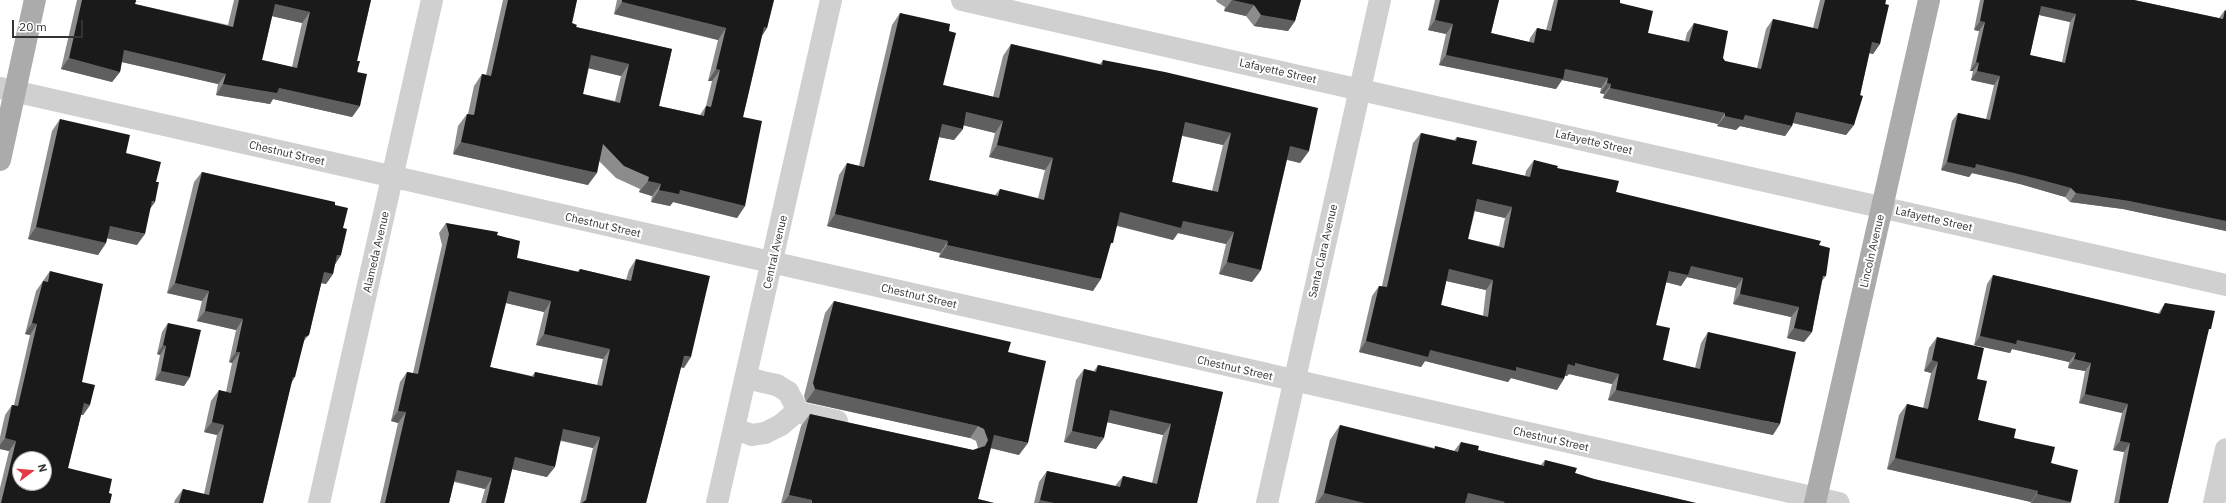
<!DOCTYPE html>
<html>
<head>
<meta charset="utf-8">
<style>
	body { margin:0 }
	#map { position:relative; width:2226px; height:503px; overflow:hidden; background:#fff; font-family:"IBM Plex Sans",sans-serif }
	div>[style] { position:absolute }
	.minor>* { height:22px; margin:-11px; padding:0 11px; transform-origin:11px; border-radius:11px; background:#d0d0d0 }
	.major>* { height:22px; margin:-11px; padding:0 11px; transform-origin:11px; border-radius:11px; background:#ababab }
	.wall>* { inset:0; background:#8c8c8c }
	.shaded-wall>* { inset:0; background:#5f5f5f }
	.building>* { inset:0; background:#1a1a1a }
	span { translate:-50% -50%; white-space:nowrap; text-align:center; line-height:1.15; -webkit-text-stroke:4px #fff; paint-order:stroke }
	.street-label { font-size:11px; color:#333 }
	.north { position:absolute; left:12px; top:451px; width:40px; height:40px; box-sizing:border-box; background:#fff; border:1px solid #adadad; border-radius:50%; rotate:74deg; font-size:11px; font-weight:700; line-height:16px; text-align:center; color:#333 }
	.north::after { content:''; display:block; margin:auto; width:14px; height:18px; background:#e63946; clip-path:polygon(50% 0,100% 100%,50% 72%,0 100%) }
	.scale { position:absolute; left:12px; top:20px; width:71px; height:18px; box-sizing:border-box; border:2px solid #333; border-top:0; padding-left:5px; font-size:12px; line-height:14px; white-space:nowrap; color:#333; -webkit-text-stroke:3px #fff; paint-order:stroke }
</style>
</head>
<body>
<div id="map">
	<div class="minor">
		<i style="left:962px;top:0;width:1296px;rotate:12.71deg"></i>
		<i style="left:0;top:88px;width:1885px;rotate:12.72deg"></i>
		<i style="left:746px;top:378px;width:32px;rotate:13deg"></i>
		<i style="left:777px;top:385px;width:13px;rotate:32deg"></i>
		<i style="left:788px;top:392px;width:13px;rotate:61deg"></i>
		<i style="left:794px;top:403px;width:9px;rotate:77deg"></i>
		<i style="left:796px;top:412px;width:42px;rotate:12.4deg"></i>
		<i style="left:734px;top:429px;width:19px;rotate:18deg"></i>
		<i style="left:752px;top:435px;width:13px;rotate:-9deg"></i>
		<i style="left:765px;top:433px;width:18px;rotate:-27deg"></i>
		<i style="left:781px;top:425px;width:20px;rotate:-41deg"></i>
		<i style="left:319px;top:503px;width:516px;rotate:-77.34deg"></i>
		<i style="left:717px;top:503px;width:516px;rotate:-77.23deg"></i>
		<i style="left:1267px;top:503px;width:516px;rotate:-77.34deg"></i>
		<i style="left:2214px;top:503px;width:55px;rotate:-77.5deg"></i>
	</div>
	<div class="major">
		<i style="left:0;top:160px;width:164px;rotate:-77.7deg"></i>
		<i style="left:1815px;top:503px;width:516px;rotate:-77.23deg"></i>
	</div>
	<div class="wall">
		<i style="clip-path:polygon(evenodd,77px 0,136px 0,135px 4px,228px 25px,234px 0,371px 0,357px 61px,360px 106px,352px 117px,273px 99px,270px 104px,216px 95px,218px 84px,122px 62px,120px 72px,112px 82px,61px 69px,77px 0,272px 16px,302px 23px,292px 67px,262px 60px,272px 16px)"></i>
		<i style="clip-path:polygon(evenodd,503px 0,577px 0,572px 23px,576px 27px,672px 49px,659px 106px,700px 115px,706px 106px,712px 81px,708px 81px,718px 40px,614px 14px,617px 0,774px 0,767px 28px,762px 36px,743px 117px,745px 206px,737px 218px,673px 202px,670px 206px,651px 202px,652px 196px,639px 192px,640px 189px,616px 178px,599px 161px,588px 185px,453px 154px,458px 126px,467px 114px,468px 114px,474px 86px,482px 74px,486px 75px,503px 0,589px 68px,621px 76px,615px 101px,583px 94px,589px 68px)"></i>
		<i style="clip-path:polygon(1216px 0,1301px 0,1295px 21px,1288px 31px,1254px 26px,1246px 16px,1224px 11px,1225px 7px,1217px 2px)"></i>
		<i style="clip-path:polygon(1435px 0,1499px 0,1491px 33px,1529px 42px,1530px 38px,1537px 28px,1546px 30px,1554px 0,1620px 0,1620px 3px,1648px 33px,1685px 41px,1687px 33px,1694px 23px,1725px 61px,1757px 68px,1766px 29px,1773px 19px,1813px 28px,1820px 0,1886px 0,1880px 44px,1873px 54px,1869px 53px,1854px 125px,1846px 135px,1793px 123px,1792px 126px,1785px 136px,1740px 126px,1736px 130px,1717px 126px,1718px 124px,1603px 98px,1604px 94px,1600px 93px,1601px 88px,1562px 80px,1556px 89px,1439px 65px,1446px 34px,1428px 30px)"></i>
		<i style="clip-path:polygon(evenodd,1980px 0,2134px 0,2219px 18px,2225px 10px,2226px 11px,2226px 231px,2123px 209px,2070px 202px,2065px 197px,2020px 184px,1972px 173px,1969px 177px,1941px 170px,1952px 121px,1958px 113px,1986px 119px,1994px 85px,1971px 80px,1973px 71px,1970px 71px,1979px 31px,1974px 30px,1980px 0,2039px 15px,2070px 22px,2062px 62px,2030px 55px,2039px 15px)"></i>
		<i style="clip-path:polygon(evenodd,900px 13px,949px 31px,943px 85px,993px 97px,1003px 56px,1011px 44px,1100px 64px,1103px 60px,1309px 151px,1300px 163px,1287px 160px,1261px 270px,1252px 282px,1219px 274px,1226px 244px,1178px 233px,1173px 240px,1117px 226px,1109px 248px,1093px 291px,939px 257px,940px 253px,827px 226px,839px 175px,847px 163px,859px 166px,892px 25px,900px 13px,963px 125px,995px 133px,989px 157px,1045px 170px,1038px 198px,1000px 189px,995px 195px,929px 180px,939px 137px,954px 140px,963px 129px,963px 125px,900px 13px,1182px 136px,1223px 145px,1212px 191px,1172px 182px,1182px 136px)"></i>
		<i style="clip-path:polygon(60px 119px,126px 153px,137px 245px,107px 238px,106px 243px,98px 255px,28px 239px,52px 131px)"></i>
		<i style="clip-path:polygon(evenodd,1421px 133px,1454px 140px,1457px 137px,1472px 164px,1525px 176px,1526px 171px,1534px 160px,1557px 168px,1616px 192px,1819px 245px,1826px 276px,1822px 281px,1812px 332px,1804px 342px,1787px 338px,1791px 317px,1733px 304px,1736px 288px,1687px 277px,1681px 286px,1666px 282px,1656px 325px,1663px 360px,1695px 368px,1701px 343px,1708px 332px,1773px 435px,1608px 400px,1612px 384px,1569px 374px,1567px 376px,1565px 376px,1557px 390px,1511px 378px,1508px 382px,1425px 361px,1421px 367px,1359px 352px,1372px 296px,1379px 286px,1382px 286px,1413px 143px,1421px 133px,1475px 211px,1505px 218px,1499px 246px,1468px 239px,1475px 211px,1421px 133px,1446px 281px,1486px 290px,1483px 316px,1441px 305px,1446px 281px)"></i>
		<i style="clip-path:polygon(202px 172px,335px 205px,343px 228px,341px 255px,335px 264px,333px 274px,326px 284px,321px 283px,309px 335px,304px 341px,291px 384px,263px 503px,174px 503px,175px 500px,183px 489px,204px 494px,217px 435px,204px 432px,211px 401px,219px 390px,226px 392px,232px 363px,229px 362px,236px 330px,197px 321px,202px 301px,167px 293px,194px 182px)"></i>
		<i style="clip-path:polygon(evenodd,446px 223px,497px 235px,517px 258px,577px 272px,580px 269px,626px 280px,629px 270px,636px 259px,684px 368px,681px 367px,646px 503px,580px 503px,593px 448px,561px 441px,547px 477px,512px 469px,504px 503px,481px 503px,485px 489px,454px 482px,449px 503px,380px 503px,398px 423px,391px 421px,400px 382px,407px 372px,413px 373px,442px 245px,439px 233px,446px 223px,506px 303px,544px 312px,536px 345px,603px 359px,597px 385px,535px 372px,532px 376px,490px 367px,506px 303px)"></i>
		<i style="clip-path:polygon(50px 271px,82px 382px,90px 405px,83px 415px,81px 415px,68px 468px,109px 493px,110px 503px,0 503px,0 488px,9px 451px,0 449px,0 437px,5px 415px,12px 405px,14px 405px,30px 335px,25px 334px,36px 291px)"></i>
		<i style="clip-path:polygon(1993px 275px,2158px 314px,2165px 303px,2207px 334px,2168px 503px,2114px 503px,2124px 452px,2113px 450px,2122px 413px,2079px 403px,2085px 371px,2068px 368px,2069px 362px,2012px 349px,2010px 353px,1974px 345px,1987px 284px)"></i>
		<i style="clip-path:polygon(834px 301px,1008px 352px,1019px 455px,991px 448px,978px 499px,994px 503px,781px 503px,801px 426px,810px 414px,973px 450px,978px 448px,976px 441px,970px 438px,806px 402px,804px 396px,825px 313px)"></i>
		<i style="clip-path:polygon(168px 323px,190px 377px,184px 386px,155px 380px,160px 355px,157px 354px,162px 332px)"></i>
		<i style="clip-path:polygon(1937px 337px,1977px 379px,1978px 420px,2014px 438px,2051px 463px,2071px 502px,2070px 503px,2030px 503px,2031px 502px,1887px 469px,1899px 415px,1907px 404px,1923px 408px,1931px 373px,1924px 371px,1929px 348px)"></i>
		<i style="clip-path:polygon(1098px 365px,1223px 392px,1197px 503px,1034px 503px,1039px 482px,1047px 471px,1115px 486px,1123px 476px,1152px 483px,1163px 435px,1107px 422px,1096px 449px,1064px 442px,1076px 380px,1084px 369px,1094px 371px)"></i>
		<i style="clip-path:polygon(1340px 425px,1434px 448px,1435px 446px,1454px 451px,1461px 442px,1478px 450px,1541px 465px,1545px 460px,1575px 473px,1594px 479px,1696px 503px,1315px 503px,1330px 440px)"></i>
	</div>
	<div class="shaded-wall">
		<i style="clip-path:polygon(1232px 0,1254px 5px,1246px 16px,1224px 11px)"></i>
		<i style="clip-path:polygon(622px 2px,726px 28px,718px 40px,614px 14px)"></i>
		<i style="clip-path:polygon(275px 4px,310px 12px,302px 23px,267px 15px)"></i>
		<i style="clip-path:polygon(2041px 6px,2076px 14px,2070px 22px,2035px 14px)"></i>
		<i style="clip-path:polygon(1261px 15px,1295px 21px,1288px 31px,1254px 26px)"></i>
		<i style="clip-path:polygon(1435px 20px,1453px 24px,1446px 34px,1428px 30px)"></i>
		<i style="clip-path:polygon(1980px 21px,1985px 22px,1979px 31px,1974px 30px)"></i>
		<i style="clip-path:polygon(764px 27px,767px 28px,759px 40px)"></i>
		<i style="clip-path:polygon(1872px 42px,1880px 44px,1873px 54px,1865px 52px)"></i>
		<i style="clip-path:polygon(124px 50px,226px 74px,218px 84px,117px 61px)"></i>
		<i style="clip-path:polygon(591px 55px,629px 64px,621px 76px,583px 67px)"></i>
		<i style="clip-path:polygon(1446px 55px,1565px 69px,1608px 78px,1601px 88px,1562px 80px,1556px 89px,1439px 65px)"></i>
		<i style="clip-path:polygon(69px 58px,120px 72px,112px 82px,61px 69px)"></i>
		<i style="clip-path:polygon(1976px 62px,1979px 63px,1973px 71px,1970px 71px)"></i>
		<i style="clip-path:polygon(716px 69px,720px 70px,712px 81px,708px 81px)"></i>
		<i style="clip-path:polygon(1977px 71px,2000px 76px,1994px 85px,1971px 80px)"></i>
		<i style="clip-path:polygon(1607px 83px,1611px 84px,1604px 94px,1600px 93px)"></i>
		<i style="clip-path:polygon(223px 84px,279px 88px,360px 106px,352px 117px,273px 99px,270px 104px,216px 95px)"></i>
		<i style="clip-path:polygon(1610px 88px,1725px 113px,1718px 124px,1603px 98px)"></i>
		<i style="clip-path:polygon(966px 112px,1003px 121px,995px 133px,958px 124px)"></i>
		<i style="clip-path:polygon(1796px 112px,1854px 125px,1846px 135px,1789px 122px)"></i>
		<i style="clip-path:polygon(1745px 115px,1792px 126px,1785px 136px,1740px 126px,1736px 130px,1717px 126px,1725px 116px)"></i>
		<i style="clip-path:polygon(1185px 122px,1231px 133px,1223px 145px,1176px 134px)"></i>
		<i style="clip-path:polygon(942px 124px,963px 129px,954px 140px,933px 136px)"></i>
		<i style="clip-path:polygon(461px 142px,597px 173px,588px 185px,453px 154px)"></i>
		<i style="clip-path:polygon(997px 145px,1053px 158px,1045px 170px,989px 157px)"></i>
		<i style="clip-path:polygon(1290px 146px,1309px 151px,1300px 163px,1281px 158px)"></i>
		<i style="clip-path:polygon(1947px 162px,1976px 164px,2026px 176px,2071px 188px,2065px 197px,2020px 184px,1972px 173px,1969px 177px,1941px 170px)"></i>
		<i style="clip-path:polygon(648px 181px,661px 184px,652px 196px,639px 192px)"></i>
		<i style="clip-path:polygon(659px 190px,680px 190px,745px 206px,737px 218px,673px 202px,670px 206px,651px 202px)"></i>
		<i style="clip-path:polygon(2076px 193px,2129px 201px,2226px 221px,2226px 231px,2123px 209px,2070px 202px)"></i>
		<i style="clip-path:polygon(1477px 199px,1512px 207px,1505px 218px,1470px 210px)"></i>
		<i style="clip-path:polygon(152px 201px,155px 202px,147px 213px)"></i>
		<i style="clip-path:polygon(1120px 212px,1183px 221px,1234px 232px,1226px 244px,1178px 233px,1173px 240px,1111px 224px)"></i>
		<i style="clip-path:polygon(835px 214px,948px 241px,940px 253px,827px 226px)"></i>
		<i style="clip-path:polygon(110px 226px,145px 234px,137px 245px,101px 237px)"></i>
		<i style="clip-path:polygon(36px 227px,106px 243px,98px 255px,28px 239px)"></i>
		<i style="clip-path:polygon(947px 245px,1101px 279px,1093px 291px,939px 257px)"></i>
		<i style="clip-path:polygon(337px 255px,341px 255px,334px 266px)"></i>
		<i style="clip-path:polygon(1227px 262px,1261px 270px,1252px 282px,1219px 274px)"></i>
		<i style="clip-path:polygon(1691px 266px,1743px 278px,1736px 288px,1687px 277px,1681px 286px,1661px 281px,1669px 271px)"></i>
		<i style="clip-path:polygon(1449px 269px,1493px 280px,1486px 290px,1442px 280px)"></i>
		<i style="clip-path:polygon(324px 272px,333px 274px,326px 284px,316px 282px)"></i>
		<i style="clip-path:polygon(175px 283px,209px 291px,202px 301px,167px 293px)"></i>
		<i style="clip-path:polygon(509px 291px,551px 301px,544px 312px,502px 302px)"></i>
		<i style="clip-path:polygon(1740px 294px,1799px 307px,1791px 317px,1733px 304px)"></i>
		<i style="clip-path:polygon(205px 311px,243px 319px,236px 330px,197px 321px)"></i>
		<i style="clip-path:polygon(32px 323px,37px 324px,30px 335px,25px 334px)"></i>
		<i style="clip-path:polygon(1794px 328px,1812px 332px,1804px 342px,1787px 338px)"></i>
		<i style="clip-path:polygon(544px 334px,610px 349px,603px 359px,536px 345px)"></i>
		<i style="clip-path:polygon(1980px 336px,2017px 340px,2076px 353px,2069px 362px,2012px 349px,2010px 353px,1974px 345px)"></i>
		<i style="clip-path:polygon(1366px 341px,1430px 350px,1516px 367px,1564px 379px,1557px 390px,1511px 378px,1508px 382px,1425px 361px,1421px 367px,1359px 352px)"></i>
		<i style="clip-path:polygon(163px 345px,166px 346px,160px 355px,157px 354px)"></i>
		<i style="clip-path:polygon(236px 352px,240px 352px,232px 363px,229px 362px)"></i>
		<i style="clip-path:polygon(684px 356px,691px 357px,684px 368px,676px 366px)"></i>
		<i style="clip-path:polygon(2074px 359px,2091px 363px,2085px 371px,2068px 368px)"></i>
		<i style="clip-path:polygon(1932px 360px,1938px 362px,1931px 373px,1924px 371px)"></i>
		<i style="clip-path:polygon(1575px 363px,1619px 374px,1612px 384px,1569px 374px,1567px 376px,1561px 375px,1568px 364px)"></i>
		<i style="clip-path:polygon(161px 371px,190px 377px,184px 386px,155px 380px)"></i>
		<i style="clip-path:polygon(293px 377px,295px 377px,288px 388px)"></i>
		<i style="clip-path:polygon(815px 389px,978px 426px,970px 438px,806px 402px)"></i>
		<i style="clip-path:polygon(1616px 390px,1780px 424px,1773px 435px,1608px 400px)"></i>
		<i style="clip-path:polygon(2085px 394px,2128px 404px,2122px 413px,2079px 403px)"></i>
		<i style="clip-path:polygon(84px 403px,90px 405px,83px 415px,76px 414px)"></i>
		<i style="clip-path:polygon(1110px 410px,1171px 424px,1163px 435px,1102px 421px)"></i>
		<i style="clip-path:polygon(398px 411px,406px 412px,398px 423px,391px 421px)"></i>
		<i style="clip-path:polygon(212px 422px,224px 425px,217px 435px,204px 432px)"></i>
		<i style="clip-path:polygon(563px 429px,600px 437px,593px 448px,556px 439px)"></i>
		<i style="clip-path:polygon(1072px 431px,1104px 438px,1096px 449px,1064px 442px)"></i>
		<i style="clip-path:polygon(994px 435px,1028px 443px,1019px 455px,986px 447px)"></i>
		<i style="clip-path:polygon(5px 438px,16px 441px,9px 451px,0 449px,0 445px)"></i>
		<i style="clip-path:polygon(2120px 441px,2130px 443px,2124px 452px,2113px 450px)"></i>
		<i style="clip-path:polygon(515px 457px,555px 467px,547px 477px,507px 468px)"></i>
		<i style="clip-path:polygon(1895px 458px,2038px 491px,2031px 502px,1887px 469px)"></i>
		<i style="clip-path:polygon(457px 470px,492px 478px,485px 489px,450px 480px)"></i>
		<i style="clip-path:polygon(1324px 493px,1364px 503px,1317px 503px)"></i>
		<i style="clip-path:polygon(1468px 493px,1505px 502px,1504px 503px,1461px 503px)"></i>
		<i style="clip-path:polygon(2037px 494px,2071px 502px,2070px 503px,2031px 503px)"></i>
		<i style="clip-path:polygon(789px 495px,812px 500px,811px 503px,783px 503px)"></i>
		<i style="clip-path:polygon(1040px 500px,1054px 503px,1038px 503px)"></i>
	</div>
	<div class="building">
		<i style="clip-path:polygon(evenodd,82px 0,136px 0,135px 4px,233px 27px,239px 0,371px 0,357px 61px,360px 61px,357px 72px,367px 74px,360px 106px,279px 88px,277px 93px,223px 84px,226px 74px,124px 50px,120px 72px,69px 58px,82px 0,275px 4px,310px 12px,297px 68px,262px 60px,275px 4px)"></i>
		<i style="clip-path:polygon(evenodd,508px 0,577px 0,572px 23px,577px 25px,576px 27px,672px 49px,659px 106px,704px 116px,706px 106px,711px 107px,720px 70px,716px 69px,726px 28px,622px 2px,622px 0,774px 0,767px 28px,764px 27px,743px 117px,762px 121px,745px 206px,680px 190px,679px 194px,659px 190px,661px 184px,648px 181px,649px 177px,624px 166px,603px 144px,597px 173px,461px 142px,467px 114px,474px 115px,482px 74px,491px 76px,508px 0,591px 55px,629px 64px,620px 103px,583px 94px,591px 55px)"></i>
		<i style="clip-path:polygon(1232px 0,1301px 0,1295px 21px,1261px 15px,1254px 5px)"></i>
		<i style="clip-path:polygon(1440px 0,1499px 0,1491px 33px,1534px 43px,1537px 28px,1551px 31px,1558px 0,1620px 0,1620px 3px,1653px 11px,1648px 33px,1689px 42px,1694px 23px,1728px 31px,1723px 58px,1725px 61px,1761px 69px,1773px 19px,1818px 29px,1825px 0,1886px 0,1885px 4px,1889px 5px,1880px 44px,1872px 42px,1860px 95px,1863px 96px,1854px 125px,1796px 112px,1792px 126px,1745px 115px,1743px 120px,1725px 116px,1725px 113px,1610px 88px,1611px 84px,1607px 83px,1608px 78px,1565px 69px,1563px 79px,1446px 55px,1453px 24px,1435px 20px)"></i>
		<i style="clip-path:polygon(evenodd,1984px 0,2134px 0,2223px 19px,2225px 10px,2226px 11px,2226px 221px,2129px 201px,2076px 193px,2071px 188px,2026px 176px,1976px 164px,1975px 168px,1947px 162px,1958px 113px,1990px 120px,2000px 76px,1977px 71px,1979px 63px,1976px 62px,1985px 22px,1980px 21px,1984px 0,2041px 6px,2076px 14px,2065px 63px,2030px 55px,2041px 6px)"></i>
		<i style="clip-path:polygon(evenodd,900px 13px,950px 24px,949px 31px,956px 33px,943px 85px,999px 98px,1011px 44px,1102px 65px,1103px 60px,1165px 72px,1318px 108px,1309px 151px,1290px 146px,1261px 270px,1227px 262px,1234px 232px,1183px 221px,1181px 228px,1120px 212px,1113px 243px,1111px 243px,1101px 279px,947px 245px,948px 241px,835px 214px,847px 163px,864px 167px,900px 13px,966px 112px,1003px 121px,997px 145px,1053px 158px,1044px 200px,1000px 189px,998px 196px,929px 180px,942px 124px,963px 129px,966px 112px,900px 13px,1185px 122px,1231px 133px,1218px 192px,1172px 182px,1185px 122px)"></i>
		<i style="clip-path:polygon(60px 119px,130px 135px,126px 153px,161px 162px,156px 182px,159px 182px,155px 202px,152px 201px,145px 234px,110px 226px,106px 243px,36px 227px)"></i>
		<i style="clip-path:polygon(evenodd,1421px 133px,1456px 141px,1457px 137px,1477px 141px,1472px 164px,1530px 177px,1534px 160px,1558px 166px,1557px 168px,1619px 181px,1616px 192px,1821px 241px,1819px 245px,1830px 248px,1826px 276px,1823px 276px,1812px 332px,1794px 328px,1799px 307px,1740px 294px,1743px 278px,1691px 266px,1688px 275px,1669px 271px,1656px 325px,1670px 328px,1663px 360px,1700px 369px,1708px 332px,1796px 352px,1780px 424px,1616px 390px,1619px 374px,1575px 363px,1575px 366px,1568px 364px,1564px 379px,1516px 367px,1516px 371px,1430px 350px,1428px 357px,1366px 341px,1379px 286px,1387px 287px,1421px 133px,1477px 199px,1512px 207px,1504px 248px,1468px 239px,1477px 199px,1421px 133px,1449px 269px,1493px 280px,1488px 317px,1441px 305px,1449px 269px)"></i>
		<i style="clip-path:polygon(202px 172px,335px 202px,335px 205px,348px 208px,343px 228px,347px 229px,341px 255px,337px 255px,333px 274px,324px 272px,309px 335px,305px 337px,295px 377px,293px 377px,263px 503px,179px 503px,183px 489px,209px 495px,224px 425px,212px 422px,219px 390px,231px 393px,240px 352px,236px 352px,243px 319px,205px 311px,209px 291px,175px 283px)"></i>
		<i style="clip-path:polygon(evenodd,446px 223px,498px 232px,497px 235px,520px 241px,517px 258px,579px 272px,580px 269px,631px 281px,636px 259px,710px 276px,691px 357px,684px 356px,646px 503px,582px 503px,586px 500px,600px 437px,563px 429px,555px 467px,515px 457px,504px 503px,486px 503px,492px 478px,457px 470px,449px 503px,385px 503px,406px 412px,398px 411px,407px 372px,418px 374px,449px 234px,446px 223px,509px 291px,551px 301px,544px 334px,610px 349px,602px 386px,535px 372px,534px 377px,490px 367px,509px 291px)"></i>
		<i style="clip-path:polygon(evenodd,50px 271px,103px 284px,82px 382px,95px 385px,90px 405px,84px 403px,68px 468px,112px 479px,109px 493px,112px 494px,110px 503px,1px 503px,16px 441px,5px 438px,12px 405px,18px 406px,37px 324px,32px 323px,43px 281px,48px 282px,50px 271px,20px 459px,44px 459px,44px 483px,20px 483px,20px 459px)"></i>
		<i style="clip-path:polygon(1993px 275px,2160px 314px,2165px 303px,2215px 311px,2211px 329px,2209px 329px,2168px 503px,2119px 503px,2130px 443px,2120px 441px,2128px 404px,2085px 394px,2091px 363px,2074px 359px,2076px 353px,2017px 340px,2016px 344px,1980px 336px)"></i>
		<i style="clip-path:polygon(834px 301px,1011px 342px,1008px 352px,1046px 361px,1028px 443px,994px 435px,978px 499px,994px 503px,812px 503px,812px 500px,789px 495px,810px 414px,973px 450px,985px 446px,988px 440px,984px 429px,978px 426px,815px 389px,813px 383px)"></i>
		<i style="clip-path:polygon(168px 323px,201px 330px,190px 377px,161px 371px,166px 346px,163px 345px)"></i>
		<i style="clip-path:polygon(1937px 337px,1984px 348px,1977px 379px,1987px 381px,1978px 420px,2016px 429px,2014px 438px,2055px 447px,2051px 463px,2078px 470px,2071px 502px,2037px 494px,2038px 491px,1895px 458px,1907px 404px,1928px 409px,1938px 362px,1932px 360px)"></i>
		<i style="clip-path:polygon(1098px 365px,1223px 392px,1197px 503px,1054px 503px,1040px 500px,1047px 471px,1120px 487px,1123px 476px,1157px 484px,1171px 424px,1110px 410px,1104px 438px,1072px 431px,1084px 369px,1096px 372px)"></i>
		<i style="clip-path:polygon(1340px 425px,1435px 449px,1435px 446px,1458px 452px,1461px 442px,1479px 446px,1478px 450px,1544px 466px,1545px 460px,1577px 468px,1575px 473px,1594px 479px,1696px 503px,1504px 503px,1505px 502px,1468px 493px,1465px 503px,1364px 503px,1324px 493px)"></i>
	</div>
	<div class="street-label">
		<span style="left:1278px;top:71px;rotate:13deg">Lafayette Street</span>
		<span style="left:1594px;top:142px;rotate:13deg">Lafayette Street</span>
		<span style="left:287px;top:153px;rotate:13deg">Chestnut Street</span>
		<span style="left:1934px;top:219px;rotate:13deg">Lafayette Street</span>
		<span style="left:603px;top:225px;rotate:13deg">Chestnut Street</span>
		<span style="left:1323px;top:251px;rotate:-77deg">Santa Clara Avenue</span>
		<span style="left:1872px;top:251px;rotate:-77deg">Lincoln Avenue</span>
		<span style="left:376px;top:252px;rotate:-77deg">Alameda Avenue</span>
		<span style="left:775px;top:252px;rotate:-77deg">Central Avenue</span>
		<span style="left:919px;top:296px;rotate:13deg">Chestnut Street</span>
		<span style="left:1235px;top:368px;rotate:13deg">Chestnut Street</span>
		<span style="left:1551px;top:439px;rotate:13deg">Chestnut Street</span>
	</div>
	<div class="north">N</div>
	<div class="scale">20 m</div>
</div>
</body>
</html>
